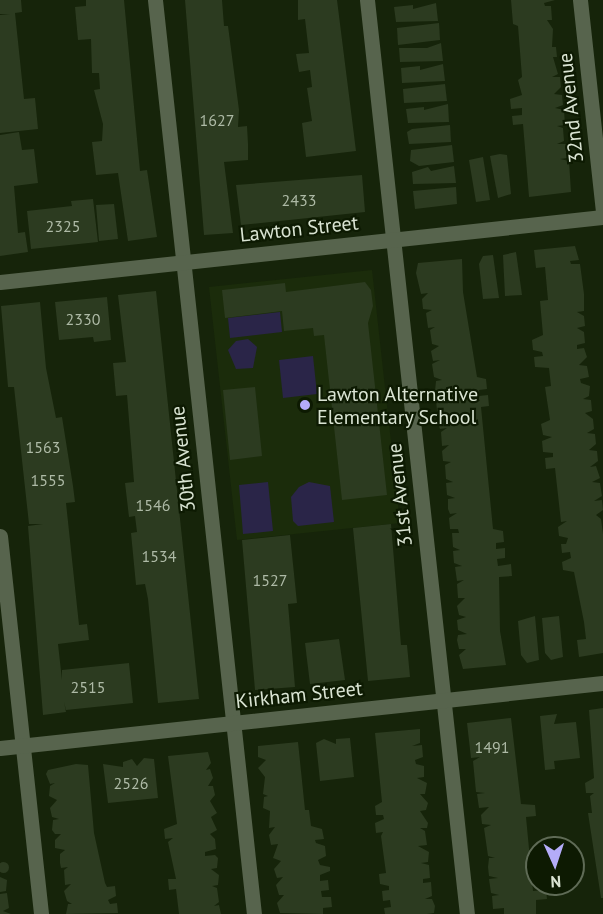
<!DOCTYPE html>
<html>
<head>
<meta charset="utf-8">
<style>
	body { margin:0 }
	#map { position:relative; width:603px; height:914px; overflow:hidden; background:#16240a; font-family:"PT Sans",sans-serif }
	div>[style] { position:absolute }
	.built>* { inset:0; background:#1b2c0b }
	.green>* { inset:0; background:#2a2548 }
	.building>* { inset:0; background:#2c3b20 }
	.round { border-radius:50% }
	.minor>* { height:15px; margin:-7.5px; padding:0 7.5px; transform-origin:7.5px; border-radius:7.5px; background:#57644d }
	.dots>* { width:16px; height:16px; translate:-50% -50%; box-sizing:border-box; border:3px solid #0d1a02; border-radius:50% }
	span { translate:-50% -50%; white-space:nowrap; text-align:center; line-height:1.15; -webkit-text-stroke:4.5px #0d1a02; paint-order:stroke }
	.number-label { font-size:16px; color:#aebaa6 }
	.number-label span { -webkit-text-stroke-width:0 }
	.street-label { font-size:20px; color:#dae4d3 }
	.poi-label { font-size:20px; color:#dae4d3 }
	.left { translate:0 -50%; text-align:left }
	.north { position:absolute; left:525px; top:836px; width:60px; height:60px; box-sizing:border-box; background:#0d1a02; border:2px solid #5f6b56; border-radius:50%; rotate:177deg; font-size:16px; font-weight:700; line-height:24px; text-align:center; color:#dae4d3 }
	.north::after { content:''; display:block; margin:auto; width:21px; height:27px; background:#b4acf9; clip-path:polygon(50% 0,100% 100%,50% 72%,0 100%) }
</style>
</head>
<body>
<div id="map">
	<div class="built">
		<i style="clip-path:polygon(372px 270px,400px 523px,237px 540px,209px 287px)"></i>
	</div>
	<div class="green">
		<i style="clip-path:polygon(280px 312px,282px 332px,230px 338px,228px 318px)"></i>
		<i style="clip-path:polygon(248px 339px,257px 347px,253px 368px,236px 369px,228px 350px,236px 341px)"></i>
		<i style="clip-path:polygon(313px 356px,317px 394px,283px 398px,279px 360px)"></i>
		<i style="clip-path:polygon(268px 482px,273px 531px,243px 534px,239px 485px)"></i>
		<i style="clip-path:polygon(309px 482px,330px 486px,334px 522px,298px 526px,293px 521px,291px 497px,299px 487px)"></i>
	</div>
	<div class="building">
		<i style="clip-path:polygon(0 0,21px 0,22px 12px,15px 13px,24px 99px,35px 98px,38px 129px,0 133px,0 15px,10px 14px,0 14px)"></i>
		<i style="clip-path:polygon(86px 0,124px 0,140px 171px,147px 170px,157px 237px,128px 241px,118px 173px,96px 175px,92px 142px,102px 141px,103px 124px,94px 90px,100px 89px,99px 73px,92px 73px,91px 39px,78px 40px,75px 7px,86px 6px)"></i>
		<i style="clip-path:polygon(185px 0,222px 0,224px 26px,228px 26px,239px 110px,238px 127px,247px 126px,248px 144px,248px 160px,224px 162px,233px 233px,204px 235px)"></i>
		<i style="clip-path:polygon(298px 0,337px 0,356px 151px,306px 157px,302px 123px,312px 121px,307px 88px,312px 87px,310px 70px,299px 72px,296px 54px,309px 53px,305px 19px,298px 20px)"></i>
		<i style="clip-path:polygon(511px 0,555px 0,544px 3px,545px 6px,551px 6px,552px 20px,547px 20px,553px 29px,552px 47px,556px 47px,557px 57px,553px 57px,558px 74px,552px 77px,560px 77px,561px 87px,554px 94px,562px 95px,563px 105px,555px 108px,564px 110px,565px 125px,557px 126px,563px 128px,564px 141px,557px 144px,566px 144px,567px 158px,560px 159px,569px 161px,571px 192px,529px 197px,523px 124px,513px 125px,512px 116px,522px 115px,522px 108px,511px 109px,510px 99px,522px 95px,518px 80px,522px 77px,518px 26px,513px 24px)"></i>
		<i style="clip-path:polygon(436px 3px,438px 21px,396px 22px,394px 7px,413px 5px,413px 9px)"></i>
		<i style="clip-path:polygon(439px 23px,440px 40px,398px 45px,397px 28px)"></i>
		<i style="clip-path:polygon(441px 43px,443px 61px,400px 62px,399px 48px,427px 48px)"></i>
		<i style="clip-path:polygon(443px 64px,445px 81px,402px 83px,401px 68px,420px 66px,420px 70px)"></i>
		<i style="clip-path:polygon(445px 84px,447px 101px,404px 103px,403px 89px)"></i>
		<i style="clip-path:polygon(448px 104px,449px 122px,408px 123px,406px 109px,424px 107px,424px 110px)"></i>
		<i style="clip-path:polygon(450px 125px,451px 142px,409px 144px,407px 132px,412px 129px)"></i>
		<i style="clip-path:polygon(19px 132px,22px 150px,34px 149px,38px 183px,14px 186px,18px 233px,25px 232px,28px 252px,0 256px,0 135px)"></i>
		<i style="clip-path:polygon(452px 145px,454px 162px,419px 166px,410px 161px,411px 150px)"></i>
		<i style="clip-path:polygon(500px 154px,507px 155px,511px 194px,498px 198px,490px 156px)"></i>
		<i style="clip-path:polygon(483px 157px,490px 200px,476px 202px,469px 160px)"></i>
		<i style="clip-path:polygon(428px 167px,431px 171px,454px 166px,456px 183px,413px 184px,412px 172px)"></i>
		<i style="clip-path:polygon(362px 175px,365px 212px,241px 225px,236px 185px)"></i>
		<i style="clip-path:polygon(456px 187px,457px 204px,415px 209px,413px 191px)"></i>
		<i style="clip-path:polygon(93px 199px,98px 242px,31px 249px,27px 211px,72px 206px,71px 201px)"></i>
		<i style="clip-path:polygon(114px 204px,118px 239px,99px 241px,96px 205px)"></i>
		<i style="clip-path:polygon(575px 246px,579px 260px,570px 261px,571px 264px,580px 264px,584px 294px,584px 311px,577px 312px,584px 316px,585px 326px,577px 328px,584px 332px,585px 343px,577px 345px,577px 349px,584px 348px,587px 357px,579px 365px,587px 366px,589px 377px,580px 379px,581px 383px,590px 386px,589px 396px,583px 399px,591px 400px,592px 411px,585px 413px,593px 419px,594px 429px,587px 433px,595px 434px,596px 444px,589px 450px,597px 451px,598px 461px,590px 467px,596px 466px,600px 478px,592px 482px,600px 483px,602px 496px,594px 501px,602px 500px,603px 510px,596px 515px,601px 519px,603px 534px,603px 653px,579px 657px,577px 640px,586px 639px,584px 622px,574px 572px,563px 570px,562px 562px,571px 558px,570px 552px,562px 553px,561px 544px,566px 544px,568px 538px,559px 536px,558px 527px,567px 521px,561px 522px,555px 468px,546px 469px,545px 458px,553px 457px,553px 453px,543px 452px,542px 441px,552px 437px,543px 435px,541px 424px,550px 420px,545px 387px,551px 386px,549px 368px,535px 367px,534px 357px,543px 356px,542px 352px,533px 350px,532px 340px,543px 335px,540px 301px,548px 300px,545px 267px,536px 268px,534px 250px)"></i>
		<i style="clip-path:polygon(516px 252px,522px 295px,505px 296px,503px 255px)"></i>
		<i style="clip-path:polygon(493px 255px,499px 298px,483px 299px,479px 264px,483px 256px)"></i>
		<i style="clip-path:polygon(462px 259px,463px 292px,477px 377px,486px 379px,487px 389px,479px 390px,479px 396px,488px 395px,489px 406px,481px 407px,493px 529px,503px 531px,504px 542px,496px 543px,496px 549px,505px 548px,505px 558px,497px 559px,498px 566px,511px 564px,512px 576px,499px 577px,500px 631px,506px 665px,463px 669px,459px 655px,466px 649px,459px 649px,457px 640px,458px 635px,467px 634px,458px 630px,457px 620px,466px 617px,459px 615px,457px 606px,465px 598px,458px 598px,457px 584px,464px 580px,457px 581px,455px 567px,462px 566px,454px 563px,453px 551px,460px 550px,453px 547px,452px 533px,459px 533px,458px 529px,450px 529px,449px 518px,457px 513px,450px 514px,448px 509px,448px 499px,455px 498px,447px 495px,446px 483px,453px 482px,446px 479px,445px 465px,451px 462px,443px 461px,442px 451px,449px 445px,442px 446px,441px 432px,447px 428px,440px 429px,438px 423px,439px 415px,445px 414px,437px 411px,436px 400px,444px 397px,435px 391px,436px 381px,442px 380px,434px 377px,432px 364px,440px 360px,433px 361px,431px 351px,439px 346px,432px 344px,430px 330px,435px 327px,428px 328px,426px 313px,432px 310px,423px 309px,422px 299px,428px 293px,421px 294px,416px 273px,418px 263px)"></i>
		<i style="clip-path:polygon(365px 282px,371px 290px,373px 306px,368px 323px,387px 495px,342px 500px,324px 335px,314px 336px,313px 328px,284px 331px,282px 311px,225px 318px,222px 290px,285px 283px,286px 292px)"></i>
		<i style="clip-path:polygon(156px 291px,199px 699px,158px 703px,148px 599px,145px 584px,136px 585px,131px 533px,137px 532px,135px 516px,129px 517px,125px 483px,134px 482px,127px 395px,116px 396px,113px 363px,126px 362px,118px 295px)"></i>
		<i style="clip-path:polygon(107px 297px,111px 340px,94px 342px,93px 337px,59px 340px,55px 302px)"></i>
		<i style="clip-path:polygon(40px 302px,46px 368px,56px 418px,62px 417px,73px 486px,75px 502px,66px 503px,79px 625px,87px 624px,89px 640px,58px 644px,62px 680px,62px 670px,129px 663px,133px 703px,66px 710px,64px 702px,66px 712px,43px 715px,28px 526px,43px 524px,29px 524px,14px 387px,8px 387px,1px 306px)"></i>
		<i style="clip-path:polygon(255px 387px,262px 456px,230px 460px,223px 390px)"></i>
		<i style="clip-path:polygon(391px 524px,401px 645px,407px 645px,410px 677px,368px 681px,353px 528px)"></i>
		<i style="clip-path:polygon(290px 535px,297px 603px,288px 604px,295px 687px,255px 690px,242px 540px)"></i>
		<i style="clip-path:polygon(535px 616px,539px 660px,527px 663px,521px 655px,518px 621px)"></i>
		<i style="clip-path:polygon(559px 616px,563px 657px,551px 660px,545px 653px,542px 618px)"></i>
		<i style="clip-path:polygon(339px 639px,345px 680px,310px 684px,305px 643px)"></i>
		<i style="clip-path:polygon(603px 708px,603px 898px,601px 898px,588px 813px,592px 813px,590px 796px,594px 793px,586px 793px,585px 783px,594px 778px,589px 710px)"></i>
		<i style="clip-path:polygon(557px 714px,554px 724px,576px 722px,580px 758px,554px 761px,555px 769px,545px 770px,540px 716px)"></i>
		<i style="clip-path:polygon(511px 718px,521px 804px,535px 805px,536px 816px,526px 817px,533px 891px,546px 890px,547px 899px,536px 900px,536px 914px,504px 914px,504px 908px,493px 909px,492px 896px,499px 895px,491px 893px,489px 879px,498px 878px,489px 876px,488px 867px,489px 858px,495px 858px,488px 856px,484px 828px,491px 825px,482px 824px,481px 815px,489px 807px,479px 808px,477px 794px,485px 793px,476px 792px,473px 761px,480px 757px,471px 758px,467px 723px)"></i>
		<i style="clip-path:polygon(420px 729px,420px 743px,412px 746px,422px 745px,423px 757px,415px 760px,416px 764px,424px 766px,424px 777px,417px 778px,427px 783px,425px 794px,420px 794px,428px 803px,426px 810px,420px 811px,428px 823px,427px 828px,420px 828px,425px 831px,427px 845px,418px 846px,429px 852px,428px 862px,421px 863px,429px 865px,430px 878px,423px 879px,423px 883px,431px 882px,432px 896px,425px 899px,432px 899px,435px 906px,434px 913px,427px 914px,385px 914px,384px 908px,391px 907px,390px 900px,383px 901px,382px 891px,389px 890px,389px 886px,380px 884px,379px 874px,386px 873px,381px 836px,383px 832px,376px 833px,375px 823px,384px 819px,383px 815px,376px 815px,375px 806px,382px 802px,375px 733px)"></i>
		<i style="clip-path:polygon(350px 738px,354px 777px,320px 781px,316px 743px,324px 739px,336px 744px,336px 739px)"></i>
		<i style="clip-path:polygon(298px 742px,305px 810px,309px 810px,311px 826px,322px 829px,324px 839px,315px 840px,316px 843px,325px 846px,326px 856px,318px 860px,320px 865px,330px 867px,330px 871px,320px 875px,320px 881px,328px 880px,329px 890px,321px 891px,322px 897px,331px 897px,332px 907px,323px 908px,323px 914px,280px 913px,277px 903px,284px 895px,279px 895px,276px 885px,283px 877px,277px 878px,274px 869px,281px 861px,273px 858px,278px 844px,271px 845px,269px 835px,275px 827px,269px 828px,270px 811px,263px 808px,264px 797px,268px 796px,263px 794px,265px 777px,258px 768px,266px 760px,258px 757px,258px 746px)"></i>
		<i style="clip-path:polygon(208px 752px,211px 763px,206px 770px,210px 769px,213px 778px,208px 786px,213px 786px,215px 795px,210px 801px,217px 813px,211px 817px,217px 830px,210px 834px,215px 839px,216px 849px,205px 852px,205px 856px,215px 855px,218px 858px,217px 868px,211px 869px,219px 875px,218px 885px,212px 886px,217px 888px,219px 902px,214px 906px,219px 905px,221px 914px,179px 914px,176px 889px,169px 890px,168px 879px,176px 879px,168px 842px,173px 838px,165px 839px,164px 829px,177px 824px,168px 756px)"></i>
		<i style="clip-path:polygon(144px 758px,154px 759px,158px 798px,108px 803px,103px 764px,123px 767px,123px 762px,132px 759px,137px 766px)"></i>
		<i style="clip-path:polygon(76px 764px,88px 765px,94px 833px,105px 883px,107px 887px,115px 886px,116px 896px,108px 900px,110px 904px,117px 903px,118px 913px,66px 914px,68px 904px,72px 904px,67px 901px,64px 891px,71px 884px,65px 885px,64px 870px,68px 867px,61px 868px,60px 863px,60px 854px,65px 850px,55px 848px,55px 840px,61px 834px,55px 834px,52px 830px,53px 820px,59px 819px,52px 817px,50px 808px,57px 800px,49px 796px,50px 786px,55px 783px,50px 784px,46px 774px,48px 770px)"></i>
		<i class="round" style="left:-2.5px;top:861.5px;width:11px;height:11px"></i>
		<i style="clip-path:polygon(0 877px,7px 880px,6px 891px,0 892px)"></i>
		<i style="clip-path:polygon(7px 893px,9px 908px,3px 911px,11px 914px,0 914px,0 894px)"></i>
	</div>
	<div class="minor">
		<i style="left:155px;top:0;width:919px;rotate:83.82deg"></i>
		<i style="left:367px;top:0;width:919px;rotate:83.76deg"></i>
		<i style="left:580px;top:0;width:213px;rotate:83.8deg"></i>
		<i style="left:0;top:282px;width:606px;rotate:-6.15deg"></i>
		<i style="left:0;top:536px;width:380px;rotate:83.8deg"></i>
		<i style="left:0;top:748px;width:606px;rotate:-6.15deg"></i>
	</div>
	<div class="dots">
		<i style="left:305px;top:405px;background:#b4acf9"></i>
	</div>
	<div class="number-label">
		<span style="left:217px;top:120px">1627</span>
		<span style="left:299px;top:200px">2433</span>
		<span style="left:63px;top:226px">2325</span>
		<span style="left:83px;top:319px">2330</span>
		<span style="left:43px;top:447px">1563</span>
		<span style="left:48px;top:480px">1555</span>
		<span style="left:153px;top:505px">1546</span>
		<span style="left:159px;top:556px">1534</span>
		<span style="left:270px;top:580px">1527</span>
		<span style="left:88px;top:687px">2515</span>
		<span style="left:492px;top:747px">1491</span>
		<span style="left:131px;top:783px">2526</span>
	</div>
	<div class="street-label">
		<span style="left:571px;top:108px;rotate:-96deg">32nd Avenue</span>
		<span style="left:299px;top:229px;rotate:-6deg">Lawton Street</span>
		<span style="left:183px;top:459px;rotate:-96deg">30th Avenue</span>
		<span style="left:400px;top:495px;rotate:-96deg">31st Avenue</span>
		<span style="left:299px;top:695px;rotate:-6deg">Kirkham Street</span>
	</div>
	<div class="poi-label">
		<span class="left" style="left:317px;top:406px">Lawton Alternative<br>Elementary School</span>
	</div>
	<div class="north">N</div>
</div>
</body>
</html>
